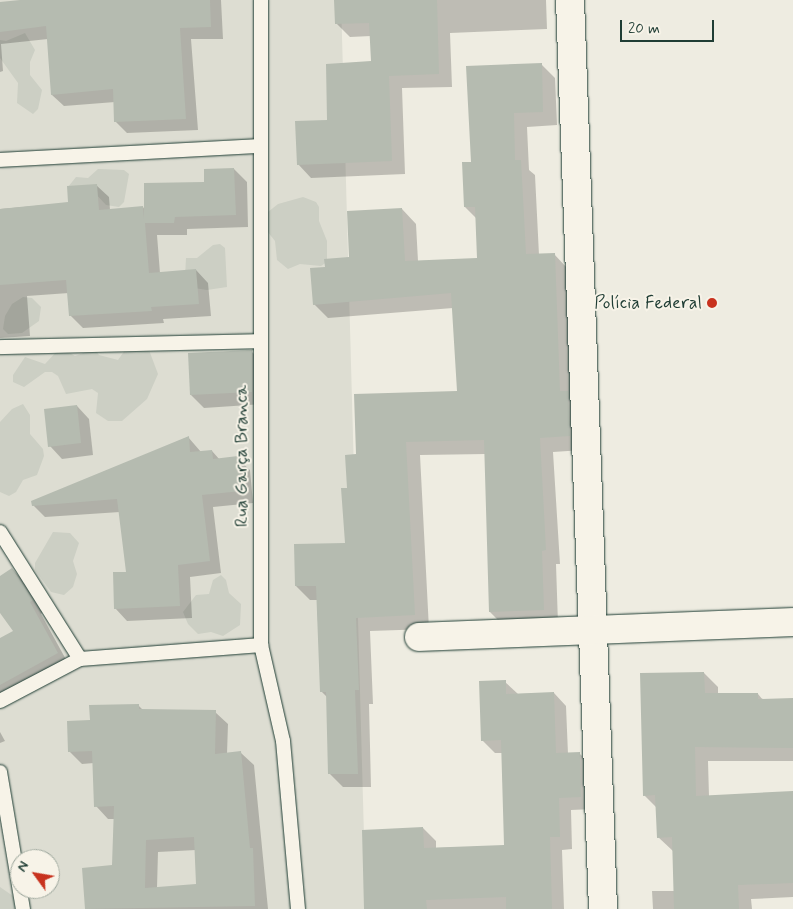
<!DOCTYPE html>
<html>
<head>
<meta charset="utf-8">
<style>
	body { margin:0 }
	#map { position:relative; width:793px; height:909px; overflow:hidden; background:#eeece1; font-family:Mynerve,sans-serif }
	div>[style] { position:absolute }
	.built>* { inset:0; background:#ddddd2 }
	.green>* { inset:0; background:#cccfc4 }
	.shadow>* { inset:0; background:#0003 }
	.building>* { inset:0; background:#b5bbb0 }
	.roads { filter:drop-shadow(0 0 1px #1f3d34) drop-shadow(0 0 1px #1f3d34) }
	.service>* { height:14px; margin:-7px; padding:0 7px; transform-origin:7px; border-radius:7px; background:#f7f3e8 }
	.minor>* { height:28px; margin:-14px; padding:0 14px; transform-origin:14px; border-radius:14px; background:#f7f3e8 }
	.dots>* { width:14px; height:14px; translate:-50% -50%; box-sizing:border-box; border:2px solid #f7f3e8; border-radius:50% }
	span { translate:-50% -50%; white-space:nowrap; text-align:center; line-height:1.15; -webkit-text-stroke:4px #f7f3e8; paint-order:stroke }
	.poi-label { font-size:18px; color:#1f3d34 }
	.right { translate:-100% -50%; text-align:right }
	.street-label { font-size:18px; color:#1f3d34 }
	.north { position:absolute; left:10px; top:849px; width:50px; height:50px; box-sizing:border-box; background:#f7f3e8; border:1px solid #a1aaa0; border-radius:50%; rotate:302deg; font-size:14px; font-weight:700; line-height:20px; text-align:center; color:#1f3d34 }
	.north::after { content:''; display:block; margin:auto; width:18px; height:22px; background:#c8321e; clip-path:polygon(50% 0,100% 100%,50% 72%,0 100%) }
	.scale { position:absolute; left:620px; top:20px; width:94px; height:22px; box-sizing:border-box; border:2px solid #1f3d34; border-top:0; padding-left:6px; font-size:15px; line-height:18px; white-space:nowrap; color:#1f3d34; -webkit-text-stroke:4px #f7f3e8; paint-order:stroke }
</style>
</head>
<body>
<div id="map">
	<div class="built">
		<i style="clip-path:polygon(evenodd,0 0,341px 0,366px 909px,0 909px,0 0,20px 859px,50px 859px,50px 889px,20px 889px,20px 859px)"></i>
	</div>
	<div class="green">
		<i style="clip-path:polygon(25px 33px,35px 50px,30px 62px,30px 75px,42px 90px,38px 109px,33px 114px,17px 103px,18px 83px,0 58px,0 40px,6px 41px)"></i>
		<i style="clip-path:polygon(98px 169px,124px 170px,129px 174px,124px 202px,119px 207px,106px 205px,93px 191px,68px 187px,76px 177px,88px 178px)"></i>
		<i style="clip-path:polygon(303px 197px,316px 202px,319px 207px,319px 221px,327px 241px,327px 262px,321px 266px,300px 264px,288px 269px,277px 260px,275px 241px,267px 231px,268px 212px,278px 204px)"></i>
		<i style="clip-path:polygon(220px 244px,225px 248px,227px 287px,207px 290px,194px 288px,185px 277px,186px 258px,197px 258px,213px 245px)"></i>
		<i style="clip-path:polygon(23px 297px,32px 298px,41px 307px,39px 321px,22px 333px,8px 334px,3px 329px,5px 316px,12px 304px)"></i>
		<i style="clip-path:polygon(130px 343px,149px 350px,158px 374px,147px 399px,122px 421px,108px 421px,96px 413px,98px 393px,92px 389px,66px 394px,58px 376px,52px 372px,45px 372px,24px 387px,13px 382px,13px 375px,25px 357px,45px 364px,57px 351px,64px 350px,75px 356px,95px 349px,99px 355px,118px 360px)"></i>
		<i style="clip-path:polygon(23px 404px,30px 415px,30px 434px,43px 449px,44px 456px,37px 475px,23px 480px,16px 492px,9px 496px,0 492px,0 422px,12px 409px)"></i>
		<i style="clip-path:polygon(53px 532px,70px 533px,79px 543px,73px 561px,77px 574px,73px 587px,64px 595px,51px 592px,35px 570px,35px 563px)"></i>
		<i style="clip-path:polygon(221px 575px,226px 580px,229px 593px,241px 604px,240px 625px,223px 636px,211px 632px,198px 634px,188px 624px,183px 612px,196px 595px,209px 594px,213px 580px)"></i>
		<i style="clip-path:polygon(0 887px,13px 896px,20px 909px,0 909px)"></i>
	</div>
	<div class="shadow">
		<i style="clip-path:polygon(32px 0,221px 0,223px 39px,191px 39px,198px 130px,127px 133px,115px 121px,115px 102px,64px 106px,52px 95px,48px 39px,1px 44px,3px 71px,0 72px,0 4px)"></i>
		<i style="clip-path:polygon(335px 0,546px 0,547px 29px,450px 33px,452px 87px,402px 88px,405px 174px,311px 178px,298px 164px,372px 62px,371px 36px,350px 37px,336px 23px)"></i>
		<i style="clip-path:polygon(541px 64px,555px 78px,557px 125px,527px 127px,529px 170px,535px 175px,539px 255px,554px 254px,568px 269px,583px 450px,553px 452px,560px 564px,556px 564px,558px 624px,504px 626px,490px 612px,486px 454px,420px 455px,429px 629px,370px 631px,373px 704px,369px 704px,371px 787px,343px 787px,329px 773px,327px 697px,321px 691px,317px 600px,310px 600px,296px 586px,346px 544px,349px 489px,357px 456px,458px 392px,453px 308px,328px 318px,314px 304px,326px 268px,350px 258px,402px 209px,416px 224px,418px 261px,478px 260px,476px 218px,465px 207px,472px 163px)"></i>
		<i style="clip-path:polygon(234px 169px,247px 182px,248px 227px,187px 229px,187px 235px,157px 235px,160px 273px,196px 270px,208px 283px,211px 316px,163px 319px,164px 323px,83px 328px,70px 315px,69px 293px,27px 296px,30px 336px,0 338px,0 209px,69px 203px,96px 185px,109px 197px,110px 210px,143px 207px,145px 210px)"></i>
		<i style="clip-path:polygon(251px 351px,264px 364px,264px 404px,204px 408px,191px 395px,189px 354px)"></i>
		<i style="clip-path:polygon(77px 406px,89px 419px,93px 455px,62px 459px,50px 446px)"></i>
		<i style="clip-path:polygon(188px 437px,201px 452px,212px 451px,220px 460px,237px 458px,250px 470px,253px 503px,213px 507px,221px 573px,190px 577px,192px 618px,127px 621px,115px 608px,127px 573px,120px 512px,45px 517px,33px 505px)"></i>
		<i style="clip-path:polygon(12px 569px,24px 581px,43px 612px,41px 614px,69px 665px,0 703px,0 639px,15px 631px,0 611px,0 578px)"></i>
		<i style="clip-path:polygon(704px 673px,718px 687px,718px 694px,758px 694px,763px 700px,793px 699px,793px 761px,708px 761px,709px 796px,793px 793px,793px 897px,751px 899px,752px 909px,653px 909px,652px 891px,675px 891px,673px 851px,658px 837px,657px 808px,644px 795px)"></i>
		<i style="clip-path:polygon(505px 682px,518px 694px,554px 693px,566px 706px,568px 754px,579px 753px,592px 766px,594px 809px,571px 810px,572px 849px,562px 850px,564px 909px,366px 909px,423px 828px,436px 841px,436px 848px,505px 846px,502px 753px,495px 753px,482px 740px)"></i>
		<i style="clip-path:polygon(evenodd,138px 705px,144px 711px,215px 712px,228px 724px,227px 754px,241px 753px,254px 765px,268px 909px,86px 909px,83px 869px,114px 866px,115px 819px,108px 819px,96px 806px,94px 763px,82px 764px,69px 751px,91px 722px,138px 705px,196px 850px,197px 885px,157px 888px,158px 852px,196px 850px)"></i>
		<i style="clip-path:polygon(0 732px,5px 741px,0 743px)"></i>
	</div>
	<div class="building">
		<i style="clip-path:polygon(20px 0,210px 0,211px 27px,180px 28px,186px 119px,114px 122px,113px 89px,51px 95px,46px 26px,0 32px,0 2px)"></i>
		<i style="clip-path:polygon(334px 0,437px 0,439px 74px,389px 76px,392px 161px,297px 165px,295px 121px,327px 120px,326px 64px,371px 61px,369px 23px,335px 24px)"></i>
		<i style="clip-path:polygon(542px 63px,543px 112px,514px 113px,515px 160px,521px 160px,526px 254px,555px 253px,560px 391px,568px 391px,570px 436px,540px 438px,546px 550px,542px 551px,544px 610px,489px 612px,484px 440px,406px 442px,415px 615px,356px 618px,359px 690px,355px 690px,358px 774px,328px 774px,326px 692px,320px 692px,316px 586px,295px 586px,294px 544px,345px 543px,341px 488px,347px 488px,345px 455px,356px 454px,354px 394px,457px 391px,451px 293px,313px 305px,310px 268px,325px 267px,324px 259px,349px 257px,347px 211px,402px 208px,405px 261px,477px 258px,475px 207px,464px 207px,462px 162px,471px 162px,466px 66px)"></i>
		<i style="clip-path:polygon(234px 168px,236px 215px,175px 217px,174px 223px,145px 223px,149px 273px,196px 269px,199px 304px,151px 307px,152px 311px,69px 316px,66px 280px,0 285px,0 209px,68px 202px,67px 186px,97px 184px,99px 210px,143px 206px,144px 219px,144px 183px,204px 182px,204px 169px)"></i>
		<i style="clip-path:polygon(252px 350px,252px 392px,190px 395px,188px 353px)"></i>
		<i style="clip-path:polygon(77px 405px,81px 443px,48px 447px,44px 409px)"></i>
		<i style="clip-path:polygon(189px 436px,190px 452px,212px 450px,213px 459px,238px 456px,242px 491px,202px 495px,210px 561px,178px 565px,180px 606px,114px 609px,113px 572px,126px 572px,117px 499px,32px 506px,31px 501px)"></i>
		<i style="clip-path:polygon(12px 568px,33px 600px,30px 602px,58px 653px,0 685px,0 638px,13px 631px,0 613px,0 576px)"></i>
		<i style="clip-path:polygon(704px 672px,705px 693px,758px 693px,758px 699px,793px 698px,793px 748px,695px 747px,696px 796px,793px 791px,793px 883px,738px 885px,739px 909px,674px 909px,672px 837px,657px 838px,655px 795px,643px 796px,640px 673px)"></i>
		<i style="clip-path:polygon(506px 680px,506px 694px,554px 692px,556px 753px,580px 752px,581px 797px,559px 798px,560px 837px,550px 837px,552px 909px,506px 909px,506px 897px,426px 900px,427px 909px,364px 909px,362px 830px,423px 827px,424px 848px,504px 845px,501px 740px,481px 741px,479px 681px)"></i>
		<i style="clip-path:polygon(evenodd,139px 704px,139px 709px,216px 710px,215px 754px,241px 751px,250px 848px,253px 848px,255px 906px,85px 909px,82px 868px,112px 865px,114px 806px,94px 807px,92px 751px,68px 752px,67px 721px,90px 720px,89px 705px,139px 704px,194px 837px,196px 884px,145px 888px,146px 840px,194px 837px)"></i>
	</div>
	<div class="roads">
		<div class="service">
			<i style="left:261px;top:0;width:645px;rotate:90deg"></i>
			<i style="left:261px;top:645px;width:98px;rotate:77.1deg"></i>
			<i style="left:283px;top:741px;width:169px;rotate:84.9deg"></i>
			<i style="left:0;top:160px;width:259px;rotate:-3.1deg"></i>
			<i style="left:0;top:347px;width:260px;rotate:-1.3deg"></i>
			<i style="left:0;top:532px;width:150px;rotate:57.8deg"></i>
			<i style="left:80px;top:659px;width:182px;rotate:-4.4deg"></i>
			<i style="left:0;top:701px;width:90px;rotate:-27.7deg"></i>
			<i style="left:0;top:772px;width:139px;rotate:80.5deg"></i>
		</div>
		<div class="minor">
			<i style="left:570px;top:0;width:910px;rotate:87.92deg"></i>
			<i style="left:419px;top:637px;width:374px;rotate:-2.3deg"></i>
		</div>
	</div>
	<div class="dots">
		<i style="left:712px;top:303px;background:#c8321e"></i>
	</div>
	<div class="poi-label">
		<span class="right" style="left:702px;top:303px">Polícia Federal</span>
	</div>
	<div class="street-label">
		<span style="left:242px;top:456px;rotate:-90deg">Rua Garça Branca</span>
	</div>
	<div class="north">N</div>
	<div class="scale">20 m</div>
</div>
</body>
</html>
